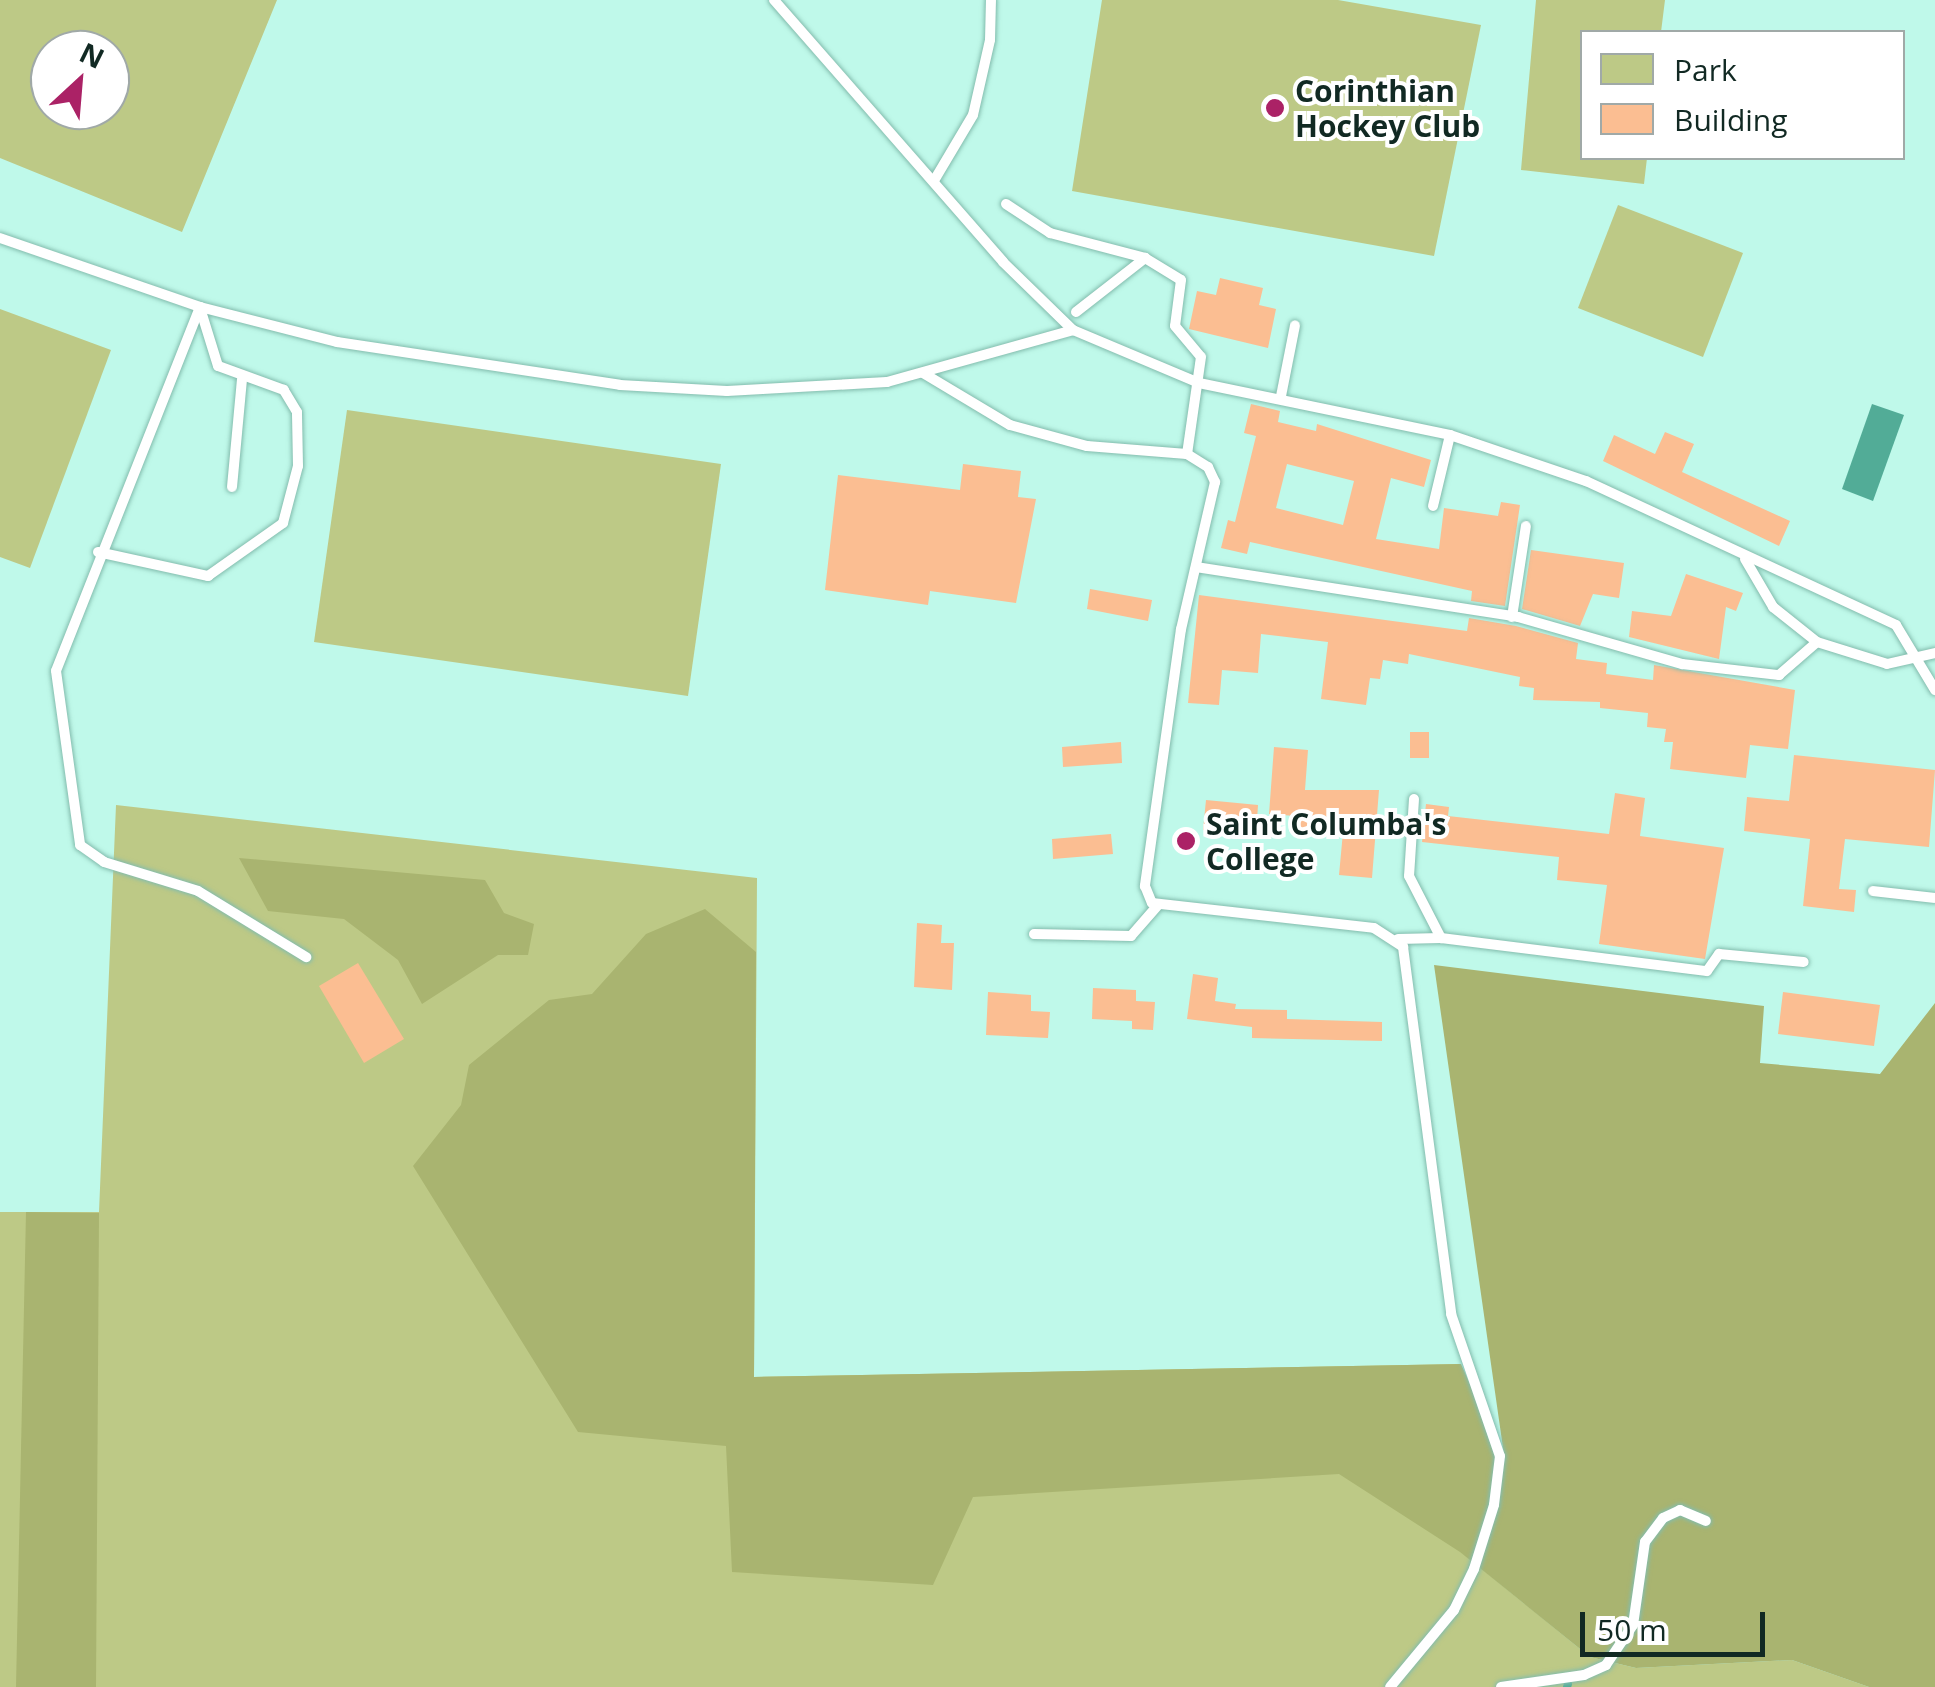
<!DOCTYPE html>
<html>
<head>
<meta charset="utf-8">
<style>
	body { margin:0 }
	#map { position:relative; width:1935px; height:1687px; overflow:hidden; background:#bff9ea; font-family:"Open Sans",sans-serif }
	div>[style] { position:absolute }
	.green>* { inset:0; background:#bdc986 }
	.forest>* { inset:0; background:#a9b470 }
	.water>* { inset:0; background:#52ac97 }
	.stream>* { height:8px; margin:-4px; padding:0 4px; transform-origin:4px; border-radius:4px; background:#52ac97 }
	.building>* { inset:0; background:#fbbe92 }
	.roads { filter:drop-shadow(0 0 2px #83bcad) drop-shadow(0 0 2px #83bcad) }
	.lane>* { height:10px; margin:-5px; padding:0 5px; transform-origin:5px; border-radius:5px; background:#fff }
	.dots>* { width:28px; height:28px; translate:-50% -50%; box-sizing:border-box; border:5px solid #fff; border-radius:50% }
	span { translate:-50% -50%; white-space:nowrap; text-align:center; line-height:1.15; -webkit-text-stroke:8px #fff; paint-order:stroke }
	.poi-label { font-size:30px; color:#112923; font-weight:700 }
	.left { translate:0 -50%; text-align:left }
	.legend { position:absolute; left:1580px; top:30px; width:325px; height:130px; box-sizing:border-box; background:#fff; border:2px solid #a0a9a7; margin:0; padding:12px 18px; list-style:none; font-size:30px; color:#112923 }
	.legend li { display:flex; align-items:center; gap:20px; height:50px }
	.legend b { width:50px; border:2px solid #a0a9a7 }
	.north { position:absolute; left:30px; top:30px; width:100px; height:100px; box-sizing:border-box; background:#fff; border:2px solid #a0a9a7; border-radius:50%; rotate:26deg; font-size:28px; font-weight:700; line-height:40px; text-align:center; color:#112923 }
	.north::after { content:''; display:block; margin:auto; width:35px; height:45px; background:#ab2266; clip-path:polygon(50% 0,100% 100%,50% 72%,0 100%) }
	.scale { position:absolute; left:1580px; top:1612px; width:185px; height:45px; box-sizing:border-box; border:5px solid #112923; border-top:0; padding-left:12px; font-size:30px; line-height:35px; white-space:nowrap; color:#112923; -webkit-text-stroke:8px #fff; paint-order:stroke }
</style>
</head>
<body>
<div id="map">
	<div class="green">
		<i style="clip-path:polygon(evenodd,0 0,277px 0,182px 232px,0 158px,0 0,50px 50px,110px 50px,110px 110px,50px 110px,50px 50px)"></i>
		<i style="clip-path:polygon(1102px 0,1338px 0,1481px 25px,1434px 256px,1072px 191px)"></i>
		<i style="clip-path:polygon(1536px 0,1665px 0,1661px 32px,1582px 32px,1582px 158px,1647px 158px,1644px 184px,1521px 170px)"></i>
		<i style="clip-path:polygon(1618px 205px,1743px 253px,1703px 357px,1578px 308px)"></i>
		<i style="clip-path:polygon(0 309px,111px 350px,30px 568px,0 557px)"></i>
		<i style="clip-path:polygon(347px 410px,721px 464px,688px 696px,314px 642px)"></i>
		<i style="clip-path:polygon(116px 805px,757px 878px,754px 1377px,1461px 1364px,1461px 1552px,1590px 1657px,1636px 1668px,1792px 1660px,1869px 1687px,0 1687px,0 1212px,99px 1212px)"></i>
	</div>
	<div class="forest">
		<i style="clip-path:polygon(239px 858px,485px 880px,504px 913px,534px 924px,528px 955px,498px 955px,422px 1004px,398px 960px,344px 919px,268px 911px)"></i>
		<i style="clip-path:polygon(705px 909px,756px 952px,754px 1377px,1461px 1364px,1505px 1462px,1434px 965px,1764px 1006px,1760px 1063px,1880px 1074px,1935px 1003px,1935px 1687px,1869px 1687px,1792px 1660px,1636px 1668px,1590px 1657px,1460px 1552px,1339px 1474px,973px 1497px,933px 1585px,732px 1572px,726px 1446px,578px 1432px,413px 1166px,461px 1105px,469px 1065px,549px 1000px,592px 994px,646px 934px)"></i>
		<i style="clip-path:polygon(26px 1212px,99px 1213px,96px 1687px,16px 1687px)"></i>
	</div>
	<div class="water">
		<i style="clip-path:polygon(1872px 404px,1904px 415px,1873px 501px,1842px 489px)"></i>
	</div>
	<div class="stream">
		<i style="left:1567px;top:1687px;width:3px;rotate:-72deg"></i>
	</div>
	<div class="building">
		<i style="clip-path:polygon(1220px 278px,1263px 288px,1259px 305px,1276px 309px,1268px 348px,1189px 329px,1197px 291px,1216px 295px)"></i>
		<i style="clip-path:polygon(evenodd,1251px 404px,1280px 411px,1278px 422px,1316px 431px,1317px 424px,1431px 460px,1424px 487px,1391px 478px,1376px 539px,1439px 549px,1444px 508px,1498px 516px,1501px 502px,1520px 505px,1505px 606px,1471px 601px,1472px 591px,1250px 542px,1247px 554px,1221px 548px,1228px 520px,1235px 522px,1256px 436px,1244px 433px,1251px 404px,1287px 464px,1354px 481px,1343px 525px,1276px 508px,1287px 464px)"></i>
		<i style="clip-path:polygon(1665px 432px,1694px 444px,1682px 472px,1790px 521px,1779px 546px,1603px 461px,1614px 435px,1655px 454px)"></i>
		<i style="clip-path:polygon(963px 464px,1021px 471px,1018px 497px,1036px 499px,1016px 603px,930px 591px,928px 605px,825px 590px,838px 475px,960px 490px)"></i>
		<i style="clip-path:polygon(1531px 550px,1624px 563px,1619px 598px,1593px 594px,1580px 626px,1522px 609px)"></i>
		<i style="clip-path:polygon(1686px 574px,1743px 593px,1736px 611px,1726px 607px,1719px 659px,1629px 637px,1632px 611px,1671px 616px)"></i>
		<i style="clip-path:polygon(1090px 589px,1152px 600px,1148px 621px,1087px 609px)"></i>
		<i style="clip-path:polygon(1199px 595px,1467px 631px,1469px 618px,1516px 626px,1578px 643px,1576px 659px,1607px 663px,1606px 674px,1653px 680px,1654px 665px,1795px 690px,1788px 749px,1750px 745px,1746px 778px,1670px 769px,1673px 742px,1664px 742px,1666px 729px,1647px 727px,1648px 713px,1600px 708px,1600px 702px,1533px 700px,1534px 688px,1519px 686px,1520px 677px,1409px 654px,1408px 664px,1383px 660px,1380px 679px,1370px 678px,1366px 705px,1321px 699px,1328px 642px,1261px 634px,1258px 673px,1222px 670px,1219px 705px,1188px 703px)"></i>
		<i style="clip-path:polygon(1410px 732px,1429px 732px,1429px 758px,1410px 758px)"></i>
		<i style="clip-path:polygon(1121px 742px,1122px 763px,1063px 767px,1062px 747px)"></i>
		<i style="clip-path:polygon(1274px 747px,1308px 750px,1305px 790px,1379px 790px,1372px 878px,1339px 875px,1343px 832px,1294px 828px,1295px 816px,1269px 814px)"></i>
		<i style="clip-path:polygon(1794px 755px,1935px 770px,1929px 847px,1845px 839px,1839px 889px,1856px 890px,1854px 912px,1803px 906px,1810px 839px,1744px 831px,1747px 797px,1789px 801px)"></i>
		<i style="clip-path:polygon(1615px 793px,1645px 798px,1640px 836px,1724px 848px,1705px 959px,1599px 944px,1607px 885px,1557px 880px,1559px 857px,1422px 842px,1426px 804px,1449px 807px,1448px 816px,1609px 834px)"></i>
		<i style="clip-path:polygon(1206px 800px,1258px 805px,1256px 835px,1203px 830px)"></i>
		<i style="clip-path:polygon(1111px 834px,1113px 854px,1053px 859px,1052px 839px)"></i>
		<i style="clip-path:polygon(917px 923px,942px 925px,941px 943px,954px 943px,952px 990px,914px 987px)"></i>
		<i style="clip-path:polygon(358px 963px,404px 1039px,364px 1063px,319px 986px)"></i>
		<i style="clip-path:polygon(1193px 974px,1218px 978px,1215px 1001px,1236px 1004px,1235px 1009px,1287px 1010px,1287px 1019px,1382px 1022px,1382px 1041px,1252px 1038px,1252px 1027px,1187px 1019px)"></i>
		<i style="clip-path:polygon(1093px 988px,1136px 990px,1136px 1001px,1155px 1002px,1153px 1030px,1132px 1029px,1132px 1021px,1092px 1019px)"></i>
		<i style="clip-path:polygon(988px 992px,1031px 995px,1031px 1011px,1050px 1012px,1048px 1038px,986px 1035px)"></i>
		<i style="clip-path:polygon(1783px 992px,1880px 1005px,1874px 1046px,1778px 1034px)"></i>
	</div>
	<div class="roads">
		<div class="lane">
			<i style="left:774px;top:0;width:348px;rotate:48.8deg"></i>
			<i style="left:1003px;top:262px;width:98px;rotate:44.2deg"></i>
			<i style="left:1073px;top:330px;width:137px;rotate:22.8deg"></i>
			<i style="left:1199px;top:383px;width:256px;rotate:11.7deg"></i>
			<i style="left:1450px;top:435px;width:144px;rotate:18.7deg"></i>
			<i style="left:1586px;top:481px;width:342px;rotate:24.9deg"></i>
			<i style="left:1896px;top:625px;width:76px;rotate:59deg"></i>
			<i style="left:935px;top:179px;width:74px;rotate:-59.3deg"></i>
			<i style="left:973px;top:115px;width:77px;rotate:-77.2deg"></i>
			<i style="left:990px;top:40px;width:40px;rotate:-88.6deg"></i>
			<i style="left:1006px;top:204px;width:53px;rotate:33.4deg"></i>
			<i style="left:1050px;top:233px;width:98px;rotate:14.7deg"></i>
			<i style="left:1145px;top:258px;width:42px;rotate:31.4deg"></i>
			<i style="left:1181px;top:280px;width:46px;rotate:97.4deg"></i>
			<i style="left:1175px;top:326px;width:40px;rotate:50deg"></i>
			<i style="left:1201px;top:357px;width:98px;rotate:98.2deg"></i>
			<i style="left:0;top:238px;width:212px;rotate:19deg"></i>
			<i style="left:200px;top:307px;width:141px;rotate:14.3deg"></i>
			<i style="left:337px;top:342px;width:286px;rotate:8.6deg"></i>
			<i style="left:620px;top:385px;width:107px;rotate:3.2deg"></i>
			<i style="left:727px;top:391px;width:160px;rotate:-3.2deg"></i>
			<i style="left:887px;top:382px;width:193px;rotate:-15.6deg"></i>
			<i style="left:200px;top:307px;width:391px;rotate:111.6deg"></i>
			<i style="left:56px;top:671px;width:176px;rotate:82.1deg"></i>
			<i style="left:80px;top:845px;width:29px;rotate:35deg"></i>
			<i style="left:104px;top:862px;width:98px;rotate:17.1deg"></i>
			<i style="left:198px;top:891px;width:127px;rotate:31.4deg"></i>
			<i style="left:1076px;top:312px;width:88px;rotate:-38deg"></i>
			<i style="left:923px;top:373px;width:101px;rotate:30.9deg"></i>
			<i style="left:1010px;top:425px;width:80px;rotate:15.3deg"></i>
			<i style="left:1087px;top:446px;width:100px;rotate:4.6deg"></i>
			<i style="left:1187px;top:454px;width:25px;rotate:32deg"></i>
			<i style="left:1208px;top:467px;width:17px;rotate:65deg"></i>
			<i style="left:1215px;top:482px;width:151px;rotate:103deg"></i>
			<i style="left:1181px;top:629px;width:260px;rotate:98deg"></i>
			<i style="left:1145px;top:886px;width:18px;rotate:68deg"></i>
			<i style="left:1152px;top:903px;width:223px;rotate:6.4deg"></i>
			<i style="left:1374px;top:928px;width:35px;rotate:33deg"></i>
			<i style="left:1403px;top:947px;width:370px;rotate:82.5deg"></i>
			<i style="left:1451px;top:1314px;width:150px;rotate:71deg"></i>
			<i style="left:1500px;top:1456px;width:49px;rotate:97deg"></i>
			<i style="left:1494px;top:1505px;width:67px;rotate:107.4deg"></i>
			<i style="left:1474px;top:1569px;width:46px;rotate:116deg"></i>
			<i style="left:1454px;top:1610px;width:100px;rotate:129.7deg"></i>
			<i style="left:1281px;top:396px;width:72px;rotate:-78.8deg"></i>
			<i style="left:232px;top:487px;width:108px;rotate:-84.7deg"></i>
			<i style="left:1433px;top:506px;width:73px;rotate:-76.5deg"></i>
			<i style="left:98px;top:552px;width:113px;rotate:12.3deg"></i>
			<i style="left:208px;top:576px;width:92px;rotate:-35.2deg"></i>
			<i style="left:283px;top:523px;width:59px;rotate:-75.3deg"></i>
			<i style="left:298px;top:466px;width:54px;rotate:-91.1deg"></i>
			<i style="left:297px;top:412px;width:26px;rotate:-121deg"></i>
			<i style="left:284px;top:390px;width:70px;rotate:-160deg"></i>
			<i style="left:218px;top:366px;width:61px;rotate:-107.2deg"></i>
			<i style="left:1745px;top:559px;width:56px;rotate:59.7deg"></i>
			<i style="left:1773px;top:607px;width:56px;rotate:38.5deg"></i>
			<i style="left:1817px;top:642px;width:73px;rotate:17.4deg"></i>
			<i style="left:1887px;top:664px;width:49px;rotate:-12.9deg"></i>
			<i style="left:1196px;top:567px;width:326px;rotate:8.8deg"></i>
			<i style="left:1518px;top:617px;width:171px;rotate:16deg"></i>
			<i style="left:1682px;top:664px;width:98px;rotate:6.5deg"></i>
			<i style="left:1779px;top:675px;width:50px;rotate:-41deg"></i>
			<i style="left:1512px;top:617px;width:92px;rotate:-81.3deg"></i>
			<i style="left:1414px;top:799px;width:77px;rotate:93.7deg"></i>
			<i style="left:1409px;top:876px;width:70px;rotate:62.7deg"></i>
			<i style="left:1873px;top:891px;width:62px;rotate:6.4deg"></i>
			<i style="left:1034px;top:934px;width:97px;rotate:1.2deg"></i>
			<i style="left:1131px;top:936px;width:41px;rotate:-48.9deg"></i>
			<i style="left:1398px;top:939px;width:43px;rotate:-1.3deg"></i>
			<i style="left:1441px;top:938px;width:268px;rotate:7.1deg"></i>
			<i style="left:1707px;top:971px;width:21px;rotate:-55deg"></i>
			<i style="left:1719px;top:954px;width:85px;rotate:5.4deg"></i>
			<i style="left:1501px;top:1687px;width:84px;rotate:-8.2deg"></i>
			<i style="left:1584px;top:1675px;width:24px;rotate:-24deg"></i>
			<i style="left:1606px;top:1665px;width:48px;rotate:-56deg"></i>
			<i style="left:1633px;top:1625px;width:84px;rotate:-81.8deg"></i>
			<i style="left:1645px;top:1542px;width:30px;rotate:-53deg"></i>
			<i style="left:1663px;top:1518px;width:19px;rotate:-25deg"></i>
			<i style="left:1680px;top:1510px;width:28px;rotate:23deg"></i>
		</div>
	</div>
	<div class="dots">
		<i style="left:1275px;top:108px;background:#ab2266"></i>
		<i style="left:1186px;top:841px;background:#ab2266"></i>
	</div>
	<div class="poi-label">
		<span class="left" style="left:1295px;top:108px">Corinthian<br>Hockey Club</span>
		<span class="left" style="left:1206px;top:841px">Saint Columba's<br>College</span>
	</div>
	<ul class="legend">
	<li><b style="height:28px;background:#bdc986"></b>Park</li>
	<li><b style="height:28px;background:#fbbe92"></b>Building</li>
	</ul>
	<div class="north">N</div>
	<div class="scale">50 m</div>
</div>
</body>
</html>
